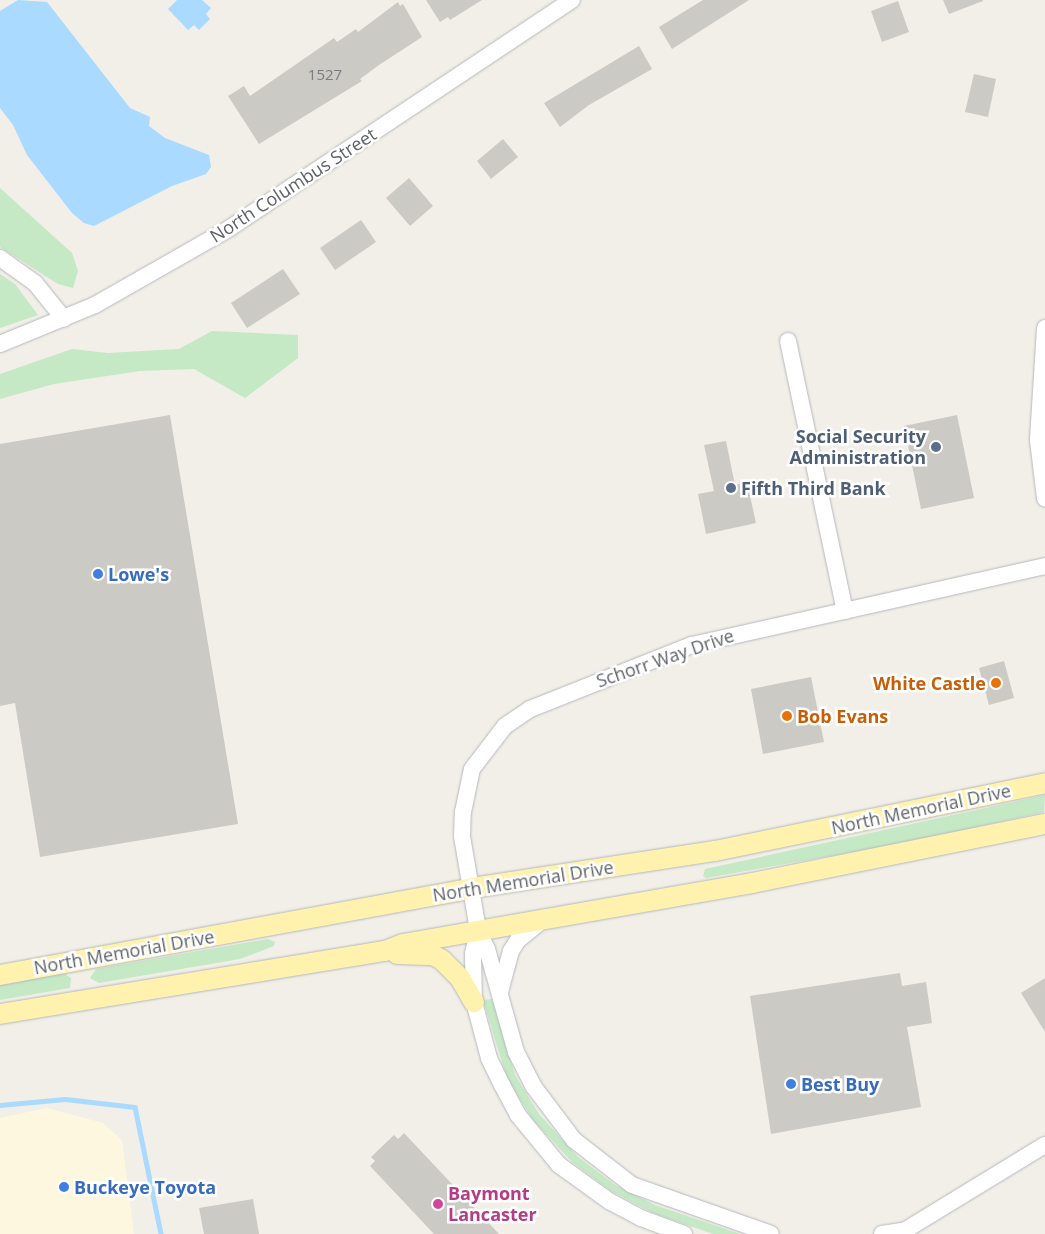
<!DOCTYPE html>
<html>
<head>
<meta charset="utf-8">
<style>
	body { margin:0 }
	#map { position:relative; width:1045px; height:1234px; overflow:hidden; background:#f1efe8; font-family:"Open Sans",sans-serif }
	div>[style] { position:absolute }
	.commercial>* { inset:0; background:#fef7e0 }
	.green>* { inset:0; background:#c5e8c5 }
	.water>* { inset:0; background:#aadaff }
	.stream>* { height:4.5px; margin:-2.25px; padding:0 2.25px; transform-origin:2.25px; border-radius:2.25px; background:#aadaff }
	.building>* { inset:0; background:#cccac5 }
	.roads { filter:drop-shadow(0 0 1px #b5b8bc) drop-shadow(0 0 1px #b5b8bc) }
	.minor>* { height:16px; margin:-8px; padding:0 8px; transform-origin:8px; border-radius:8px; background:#fff }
	.major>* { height:20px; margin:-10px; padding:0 10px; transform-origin:10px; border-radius:10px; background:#fff2af }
	.dots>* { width:14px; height:14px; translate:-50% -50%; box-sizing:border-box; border:2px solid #fff; border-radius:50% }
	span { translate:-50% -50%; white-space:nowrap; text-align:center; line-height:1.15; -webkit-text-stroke:5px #fff; paint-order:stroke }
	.number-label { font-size:15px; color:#7a7d7f }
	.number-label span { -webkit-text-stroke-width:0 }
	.street-label { font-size:18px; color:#5f6368 }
	.service-label { font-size:18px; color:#4e5e75; font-weight:700 }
	.right { translate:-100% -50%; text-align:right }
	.left { translate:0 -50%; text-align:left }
	.shop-label { font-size:18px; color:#366cbe; font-weight:700 }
	.food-label { font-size:18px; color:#c56008; font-weight:700 }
	.hotel-label { font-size:18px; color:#b23c85; font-weight:700 }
</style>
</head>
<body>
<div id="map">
	<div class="commercial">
		<i style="clip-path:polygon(47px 1108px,103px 1123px,122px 1140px,134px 1234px,0 1234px,0 1118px)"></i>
	</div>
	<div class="green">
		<i style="clip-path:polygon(0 188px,72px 253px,78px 271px,73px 288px,58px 284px,0 247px)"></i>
		<i style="clip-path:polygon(0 274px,15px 284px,38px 315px,0 328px)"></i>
		<i style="clip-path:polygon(212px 331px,298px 335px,298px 358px,245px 398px,194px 369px,140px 371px,54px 384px,0 399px,0 374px,72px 349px,108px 353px,179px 349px)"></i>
		<i style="clip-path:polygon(1045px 795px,1044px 812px,910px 842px,706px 878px,703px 876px,705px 869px)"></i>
		<i style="clip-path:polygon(268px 939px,275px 942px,274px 946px,240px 959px,99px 983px,90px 978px,96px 969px)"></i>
		<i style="clip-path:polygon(64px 973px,71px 978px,70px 988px,0 1000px,0 985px)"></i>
		<i style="clip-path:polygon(492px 999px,515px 1075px,539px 1114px,577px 1156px,615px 1185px,655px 1205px,740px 1234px,713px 1234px,653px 1213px,611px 1191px,572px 1162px,533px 1120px,507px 1078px,483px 1000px)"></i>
	</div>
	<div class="water">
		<i style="clip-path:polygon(18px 0,47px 2px,130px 108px,150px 117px,149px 126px,165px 138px,209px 155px,211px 167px,206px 174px,172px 186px,94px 226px,84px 223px,72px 213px,27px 155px,13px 125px,0 108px,0 11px)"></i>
		<i style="clip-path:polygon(177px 0,202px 0,211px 8px,206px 14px,210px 19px,199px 30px,194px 25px,188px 30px,168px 9px)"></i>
	</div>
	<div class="stream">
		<i style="left:0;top:1105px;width:65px;rotate:-5.3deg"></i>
		<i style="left:65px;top:1099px;width:70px;rotate:6.5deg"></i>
		<i style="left:135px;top:1107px;width:130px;rotate:78.4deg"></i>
	</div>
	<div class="building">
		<i style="clip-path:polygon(426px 0,482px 0,450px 20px,448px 17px,440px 22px)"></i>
		<i style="clip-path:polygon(703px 0,749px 0,672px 49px,659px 27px)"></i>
		<i style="clip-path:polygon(943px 0,983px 0,983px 1px,949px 14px)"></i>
		<i style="clip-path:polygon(898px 1px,909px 32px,882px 42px,871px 11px)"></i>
		<i style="clip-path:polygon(398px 2px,400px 6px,403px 4px,422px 37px,379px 65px,360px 79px,362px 81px,259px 144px,228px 96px,244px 86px,250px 96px,334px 38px,337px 42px,356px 29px,358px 32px)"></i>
		<i style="clip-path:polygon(639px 46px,652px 69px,589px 105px,560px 127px,544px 103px)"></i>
		<i style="clip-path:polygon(974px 74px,996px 79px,988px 117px,965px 112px)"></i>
		<i style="clip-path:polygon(503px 139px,518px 157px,491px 179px,477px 161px)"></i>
		<i style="clip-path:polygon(409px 178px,433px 206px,410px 226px,386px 198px)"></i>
		<i style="clip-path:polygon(361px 220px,376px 242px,335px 270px,320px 248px)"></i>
		<i style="clip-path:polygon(283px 269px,300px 294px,247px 328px,231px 303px)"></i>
		<i style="clip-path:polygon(170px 415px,238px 824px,40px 857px,15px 703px,0 706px,0 444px)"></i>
		<i style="clip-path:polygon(957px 415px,974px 498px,921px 509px,904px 426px)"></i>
		<i style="clip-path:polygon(726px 441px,735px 485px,747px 482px,756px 523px,706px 534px,698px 494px,714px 491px,704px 445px)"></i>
		<i style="clip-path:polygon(1004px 661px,1014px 698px,989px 705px,979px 668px)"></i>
		<i style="clip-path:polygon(811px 677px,824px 742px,763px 754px,751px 689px)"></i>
		<i style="clip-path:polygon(900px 973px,902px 986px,926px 982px,932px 1023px,907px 1027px,921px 1107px,771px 1134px,750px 996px)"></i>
		<i style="clip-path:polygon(1045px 978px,1045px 1032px,1021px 993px)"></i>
		<i style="clip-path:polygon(404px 1133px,499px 1234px,434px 1234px,370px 1166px,375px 1161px,371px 1157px,394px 1135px,398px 1139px)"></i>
		<i style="clip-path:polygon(253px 1199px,259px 1234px,204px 1234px,199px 1208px)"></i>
	</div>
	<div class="roads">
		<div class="minor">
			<i style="left:0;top:258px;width:43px;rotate:35.5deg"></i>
			<i style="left:35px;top:283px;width:46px;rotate:51.1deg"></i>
			<i style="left:1045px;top:328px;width:112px;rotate:93.6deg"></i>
			<i style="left:1038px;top:440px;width:59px;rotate:83.2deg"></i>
			<i style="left:788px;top:341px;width:276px;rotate:78.1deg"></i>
			<i style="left:0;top:344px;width:103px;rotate:-22.3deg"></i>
			<i style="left:95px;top:305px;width:155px;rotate:-29.7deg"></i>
			<i style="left:230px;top:228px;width:411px;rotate:-33.7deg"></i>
			<i style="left:478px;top:930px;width:21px;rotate:65deg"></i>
			<i style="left:487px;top:949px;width:107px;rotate:74.3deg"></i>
			<i style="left:516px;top:1052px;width:39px;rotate:63deg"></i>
			<i style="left:534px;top:1087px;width:66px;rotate:53deg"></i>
			<i style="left:574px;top:1140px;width:73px;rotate:37.8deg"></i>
			<i style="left:632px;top:1185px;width:147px;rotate:19.4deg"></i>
			<i style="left:500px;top:992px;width:42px;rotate:-75deg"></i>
			<i style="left:511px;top:951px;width:13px;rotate:-58deg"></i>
			<i style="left:518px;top:940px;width:33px;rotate:-39deg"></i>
			<i style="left:684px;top:1234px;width:46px;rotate:-159.6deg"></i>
			<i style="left:641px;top:1218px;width:36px;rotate:-152deg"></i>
			<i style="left:609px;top:1201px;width:62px;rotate:-144.2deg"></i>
			<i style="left:559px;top:1165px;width:65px;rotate:-129.4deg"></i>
			<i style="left:518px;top:1115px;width:34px;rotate:-118deg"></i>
			<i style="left:502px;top:1085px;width:30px;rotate:-116deg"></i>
			<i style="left:489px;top:1058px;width:58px;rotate:-105deg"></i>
			<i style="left:474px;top:1002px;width:48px;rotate:-91.2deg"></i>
			<i style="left:473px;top:954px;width:25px;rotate:-78deg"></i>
			<i style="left:478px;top:930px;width:95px;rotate:-99.7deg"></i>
			<i style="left:462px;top:836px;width:24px;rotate:-88deg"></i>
			<i style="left:463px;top:812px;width:44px;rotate:-78.2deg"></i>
			<i style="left:472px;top:769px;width:54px;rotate:-52.5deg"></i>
			<i style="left:505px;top:726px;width:30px;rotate:-34deg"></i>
			<i style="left:530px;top:709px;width:174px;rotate:-21.6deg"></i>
			<i style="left:692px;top:645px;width:362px;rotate:-12.6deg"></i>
			<i style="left:882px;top:1234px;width:20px;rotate:-9deg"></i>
			<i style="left:899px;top:1234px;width:171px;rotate:-31.4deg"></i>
		</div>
		<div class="major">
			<i style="left:397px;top:954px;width:36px;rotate:2deg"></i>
			<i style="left:433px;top:955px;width:10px;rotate:29deg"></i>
			<i style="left:442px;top:960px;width:25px;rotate:45deg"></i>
			<i style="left:460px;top:978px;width:28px;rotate:60deg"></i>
			<i style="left:0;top:975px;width:480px;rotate:-10.4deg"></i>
			<i style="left:472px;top:888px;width:246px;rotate:-8.7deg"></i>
			<i style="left:715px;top:851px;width:337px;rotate:-11.6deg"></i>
			<i style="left:0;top:1014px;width:390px;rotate:-9.3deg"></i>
			<i style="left:385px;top:951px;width:19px;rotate:-21deg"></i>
			<i style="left:403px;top:944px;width:354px;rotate:-9.9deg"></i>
			<i style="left:752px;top:883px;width:299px;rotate:-11.4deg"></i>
		</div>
	</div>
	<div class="dots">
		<i style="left:936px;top:447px;background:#5c6f8a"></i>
		<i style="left:731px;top:488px;background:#5c6f8a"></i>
		<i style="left:98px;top:574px;background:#3f7fe0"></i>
		<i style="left:996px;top:683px;background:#e8710a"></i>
		<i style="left:787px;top:716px;background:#e8710a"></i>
		<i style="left:791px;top:1084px;background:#3f7fe0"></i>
		<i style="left:64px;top:1187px;background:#3f7fe0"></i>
		<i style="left:438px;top:1204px;background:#d1479c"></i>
	</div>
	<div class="number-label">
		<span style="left:325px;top:75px">1527</span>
	</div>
	<div class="street-label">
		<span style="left:293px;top:185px;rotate:-33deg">North Columbus Street</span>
		<span style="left:665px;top:658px;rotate:-19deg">Schorr Way Drive</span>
		<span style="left:921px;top:809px;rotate:-12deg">North Memorial Drive</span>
		<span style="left:523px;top:881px;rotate:-9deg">North Memorial Drive</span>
		<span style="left:124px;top:952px;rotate:-10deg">North Memorial Drive</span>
	</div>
	<div class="service-label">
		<span class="right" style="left:926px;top:447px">Social Security<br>Administration</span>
		<span class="left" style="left:741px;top:488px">Fifth Third Bank</span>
	</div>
	<div class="shop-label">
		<span class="left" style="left:108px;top:574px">Lowe's</span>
		<span class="left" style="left:801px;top:1084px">Best Buy</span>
		<span class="left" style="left:74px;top:1187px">Buckeye Toyota</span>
	</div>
	<div class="food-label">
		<span class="right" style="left:986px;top:683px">White Castle</span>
		<span class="left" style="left:797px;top:716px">Bob Evans</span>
	</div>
	<div class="hotel-label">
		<span class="left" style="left:448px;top:1204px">Baymont<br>Lancaster</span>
	</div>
</div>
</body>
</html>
